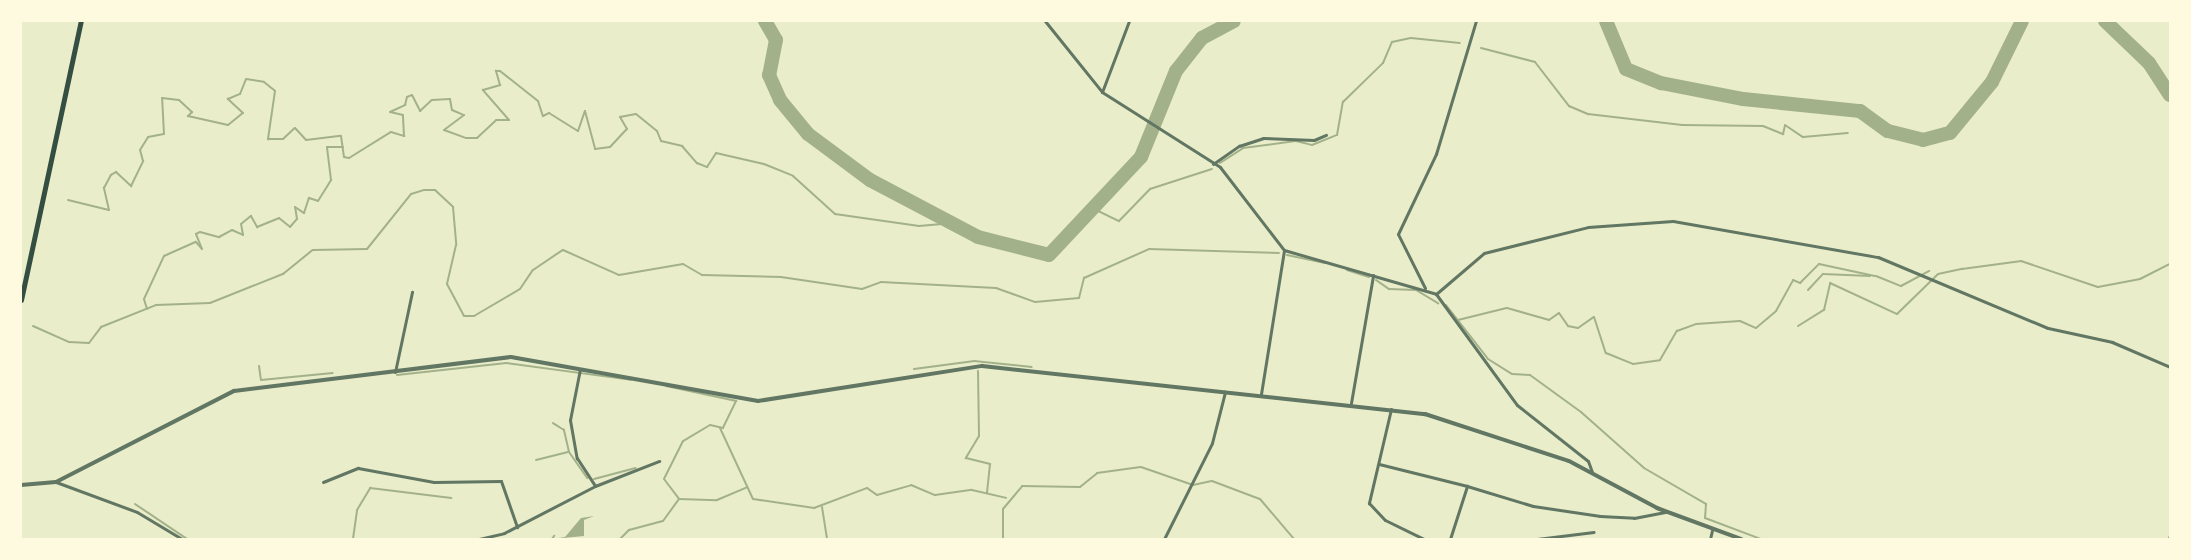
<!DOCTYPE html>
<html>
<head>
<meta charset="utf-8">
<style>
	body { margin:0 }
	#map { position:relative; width:2191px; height:560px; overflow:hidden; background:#e9edc9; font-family:"Alegreya Sans",sans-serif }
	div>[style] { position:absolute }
	.water>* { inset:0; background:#a3b18a }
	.stream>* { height:2px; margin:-1px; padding:0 1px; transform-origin:1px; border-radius:1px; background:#a3b18a }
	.river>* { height:14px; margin:-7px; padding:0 7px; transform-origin:7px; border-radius:7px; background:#a3b18a }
	.minor>* { height:3px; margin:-1.5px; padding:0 1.5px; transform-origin:1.5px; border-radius:1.5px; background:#617663 }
	.tertiary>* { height:4px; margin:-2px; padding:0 2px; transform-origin:2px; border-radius:2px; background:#617663 }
	.trunk>* { height:5px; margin:-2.5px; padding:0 2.5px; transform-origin:2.5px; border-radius:2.5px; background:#344e41 }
	span { translate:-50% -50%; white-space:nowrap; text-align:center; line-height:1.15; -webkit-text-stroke:4.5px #fefae0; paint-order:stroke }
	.frame { position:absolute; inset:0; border:22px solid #fefae0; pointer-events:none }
</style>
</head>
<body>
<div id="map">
	<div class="water">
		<i style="clip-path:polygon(594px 516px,584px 520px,584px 536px,553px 539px,565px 537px,581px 518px)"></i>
	</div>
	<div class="stream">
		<i style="left:1481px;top:48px;width:56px;rotate:14.5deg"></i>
		<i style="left:1535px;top:62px;width:56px;rotate:52.3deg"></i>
		<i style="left:1569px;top:106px;width:21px;rotate:23deg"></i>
		<i style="left:1588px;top:114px;width:95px;rotate:6.7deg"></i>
		<i style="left:1682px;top:125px;width:81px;rotate:0.7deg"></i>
		<i style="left:1763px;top:126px;width:22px;rotate:22deg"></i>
		<i style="left:1783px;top:134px;width:9px;rotate:-77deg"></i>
		<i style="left:1785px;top:125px;width:22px;rotate:34deg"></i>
		<i style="left:1803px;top:137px;width:45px;rotate:-5.1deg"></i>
		<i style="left:1220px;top:163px;width:27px;rotate:-33deg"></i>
		<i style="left:1243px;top:148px;width:53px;rotate:-7.5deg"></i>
		<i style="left:1296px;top:141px;width:16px;rotate:14deg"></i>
		<i style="left:1312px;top:145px;width:27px;rotate:-22deg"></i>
		<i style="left:1337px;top:135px;width:34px;rotate:-80deg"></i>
		<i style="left:1343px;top:102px;width:56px;rotate:-44.3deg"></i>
		<i style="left:1383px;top:63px;width:23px;rotate:-67deg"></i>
		<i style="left:1392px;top:42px;width:19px;rotate:-12deg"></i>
		<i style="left:1411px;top:38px;width:49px;rotate:5.8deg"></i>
		<i style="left:68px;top:200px;width:42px;rotate:13.7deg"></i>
		<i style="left:109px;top:210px;width:23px;rotate:-103deg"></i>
		<i style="left:104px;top:188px;width:15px;rotate:-62deg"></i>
		<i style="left:111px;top:175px;width:6px;rotate:-31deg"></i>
		<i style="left:116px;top:172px;width:21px;rotate:43deg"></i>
		<i style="left:131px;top:186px;width:28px;rotate:-64deg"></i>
		<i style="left:143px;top:161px;width:11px;rotate:-105deg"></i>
		<i style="left:140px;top:150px;width:15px;rotate:-58deg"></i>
		<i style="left:148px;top:137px;width:16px;rotate:-11deg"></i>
		<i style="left:164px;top:134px;width:36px;rotate:-93deg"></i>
		<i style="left:162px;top:98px;width:17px;rotate:7deg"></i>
		<i style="left:179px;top:100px;width:18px;rotate:43deg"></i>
		<i style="left:192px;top:112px;width:6px;rotate:135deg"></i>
		<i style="left:188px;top:116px;width:41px;rotate:12.7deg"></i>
		<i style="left:228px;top:125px;width:19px;rotate:-39deg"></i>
		<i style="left:243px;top:113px;width:21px;rotate:-137deg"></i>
		<i style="left:228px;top:99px;width:13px;rotate:-23deg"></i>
		<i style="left:240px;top:94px;width:16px;rotate:-68deg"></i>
		<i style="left:246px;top:79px;width:18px;rotate:9deg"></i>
		<i style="left:264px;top:82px;width:14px;rotate:39deg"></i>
		<i style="left:275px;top:91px;width:49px;rotate:98.3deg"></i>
		<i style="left:268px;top:139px;width:15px"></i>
		<i style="left:283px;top:139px;width:16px;rotate:-43deg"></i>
		<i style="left:295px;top:128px;width:16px;rotate:47deg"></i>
		<i style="left:306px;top:140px;width:35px;rotate:-7deg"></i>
		<i style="left:341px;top:136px;width:21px;rotate:82deg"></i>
		<i style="left:344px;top:157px;width:5px;rotate:11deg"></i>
		<i style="left:349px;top:158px;width:49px;rotate:-31.8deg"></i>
		<i style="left:391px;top:132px;width:14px;rotate:17deg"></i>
		<i style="left:404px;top:136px;width:21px;rotate:-93deg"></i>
		<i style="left:403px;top:115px;width:13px;rotate:-167deg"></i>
		<i style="left:390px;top:112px;width:17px;rotate:-25deg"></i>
		<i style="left:405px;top:105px;width:8px;rotate:-76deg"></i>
		<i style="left:407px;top:97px;width:5px;rotate:-22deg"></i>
		<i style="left:412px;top:95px;width:18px;rotate:63deg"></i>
		<i style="left:420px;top:111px;width:16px;rotate:-43deg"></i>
		<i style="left:432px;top:100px;width:18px;rotate:-3deg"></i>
		<i style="left:450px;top:99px;width:11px;rotate:80deg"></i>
		<i style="left:452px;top:110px;width:13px;rotate:23deg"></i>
		<i style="left:464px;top:115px;width:25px;rotate:143deg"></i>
		<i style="left:444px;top:130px;width:23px;rotate:20deg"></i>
		<i style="left:466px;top:138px;width:11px"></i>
		<i style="left:477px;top:138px;width:26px;rotate:-43deg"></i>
		<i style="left:496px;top:120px;width:13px"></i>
		<i style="left:509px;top:120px;width:40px;rotate:-131deg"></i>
		<i style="left:483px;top:90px;width:18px;rotate:-16deg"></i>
		<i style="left:500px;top:85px;width:15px;rotate:-106deg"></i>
		<i style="left:496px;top:71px;width:4px"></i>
		<i style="left:500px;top:71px;width:48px;rotate:38.3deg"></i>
		<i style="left:538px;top:101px;width:16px;rotate:72deg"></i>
		<i style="left:543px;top:116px;width:7px;rotate:-27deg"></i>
		<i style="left:549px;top:113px;width:34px;rotate:32deg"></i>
		<i style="left:578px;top:131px;width:21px;rotate:-71deg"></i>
		<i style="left:585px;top:111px;width:39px;rotate:75deg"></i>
		<i style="left:595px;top:149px;width:15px;rotate:-8deg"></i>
		<i style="left:610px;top:147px;width:25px;rotate:-47deg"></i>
		<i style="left:627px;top:129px;width:14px;rotate:-120deg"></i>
		<i style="left:620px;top:117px;width:16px;rotate:-11deg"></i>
		<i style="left:636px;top:114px;width:27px;rotate:39deg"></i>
		<i style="left:657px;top:131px;width:11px;rotate:68deg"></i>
		<i style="left:661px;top:141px;width:22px;rotate:13deg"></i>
		<i style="left:682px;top:146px;width:23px;rotate:49deg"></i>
		<i style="left:697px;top:163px;width:11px;rotate:22deg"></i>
		<i style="left:707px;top:167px;width:17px;rotate:-57deg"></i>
		<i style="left:716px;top:153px;width:49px;rotate:12.9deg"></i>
		<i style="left:764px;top:164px;width:31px;rotate:22deg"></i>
		<i style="left:793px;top:176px;width:57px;rotate:42.1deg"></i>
		<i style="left:835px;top:214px;width:85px;rotate:8.1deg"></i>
		<i style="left:919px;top:226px;width:23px;rotate:-5deg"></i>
		<i style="left:942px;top:224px;width:9px;rotate:-54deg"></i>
		<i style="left:1092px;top:208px;width:30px;rotate:26deg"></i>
		<i style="left:1119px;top:221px;width:45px;rotate:-45.9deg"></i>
		<i style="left:1150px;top:189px;width:65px;rotate:-17.9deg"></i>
		<i style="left:1287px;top:255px;width:39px;rotate:12deg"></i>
		<i style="left:1347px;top:270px;width:23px;rotate:18deg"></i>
		<i style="left:1876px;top:276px;width:27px;rotate:22deg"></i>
		<i style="left:1901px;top:286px;width:32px;rotate:-28deg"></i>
		<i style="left:1376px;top:280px;width:16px;rotate:35deg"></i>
		<i style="left:1389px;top:289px;width:27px;rotate:2deg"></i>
		<i style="left:1416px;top:290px;width:26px;rotate:31deg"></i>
		<i style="left:1808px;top:290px;width:22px;rotate:-47deg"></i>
		<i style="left:1823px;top:274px;width:47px;rotate:2.4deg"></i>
		<i style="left:1446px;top:305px;width:68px;rotate:52.1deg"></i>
		<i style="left:1488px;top:359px;width:28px;rotate:32deg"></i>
		<i style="left:1512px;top:374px;width:18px;rotate:3deg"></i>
		<i style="left:1530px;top:375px;width:63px;rotate:36deg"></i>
		<i style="left:1581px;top:412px;width:84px;rotate:41.6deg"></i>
		<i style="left:1644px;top:468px;width:72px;rotate:30.1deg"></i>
		<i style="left:1706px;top:504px;width:14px;rotate:94deg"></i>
		<i style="left:1705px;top:518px;width:60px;rotate:20.6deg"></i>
		<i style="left:147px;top:309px;width:10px;rotate:-107deg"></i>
		<i style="left:144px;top:299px;width:47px;rotate:-65.1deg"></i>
		<i style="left:164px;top:256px;width:35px;rotate:-24deg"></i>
		<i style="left:196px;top:242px;width:9px;rotate:49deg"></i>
		<i style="left:202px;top:249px;width:16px;rotate:-112deg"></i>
		<i style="left:196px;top:234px;width:4px;rotate:-27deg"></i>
		<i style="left:200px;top:232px;width:20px;rotate:15deg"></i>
		<i style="left:219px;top:237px;width:15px;rotate:-28deg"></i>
		<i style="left:232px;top:230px;width:12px;rotate:24deg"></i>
		<i style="left:243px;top:235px;width:11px;rotate:-100deg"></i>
		<i style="left:241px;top:224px;width:13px;rotate:-39deg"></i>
		<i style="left:251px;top:216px;width:13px;rotate:61deg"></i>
		<i style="left:257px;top:227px;width:24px;rotate:-22deg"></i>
		<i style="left:279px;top:218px;width:14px;rotate:39deg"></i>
		<i style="left:290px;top:227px;width:11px;rotate:-49deg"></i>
		<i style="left:297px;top:219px;width:12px;rotate:-99deg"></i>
		<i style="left:295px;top:207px;width:11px;rotate:34deg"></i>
		<i style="left:304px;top:213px;width:16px;rotate:-72deg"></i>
		<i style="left:309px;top:198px;width:9px;rotate:18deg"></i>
		<i style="left:318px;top:201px;width:25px;rotate:-58deg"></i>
		<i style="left:331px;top:180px;width:33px;rotate:-97deg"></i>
		<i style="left:327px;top:147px;width:16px"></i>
		<i style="left:1458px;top:320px;width:50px;rotate:-13.8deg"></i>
		<i style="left:1507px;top:308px;width:44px;rotate:15.9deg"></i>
		<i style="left:1549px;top:320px;width:12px;rotate:-35deg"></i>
		<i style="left:1559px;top:313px;width:16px;rotate:55deg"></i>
		<i style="left:1568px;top:326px;width:10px;rotate:11deg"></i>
		<i style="left:1578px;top:328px;width:19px;rotate:-35deg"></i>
		<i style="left:1594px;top:317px;width:38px;rotate:72deg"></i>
		<i style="left:1606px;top:353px;width:29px;rotate:22deg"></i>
		<i style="left:1633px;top:364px;width:27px;rotate:-8deg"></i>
		<i style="left:1660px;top:360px;width:34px;rotate:-60deg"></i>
		<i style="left:1677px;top:331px;width:20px;rotate:-20deg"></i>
		<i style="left:1696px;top:324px;width:44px;rotate:-3.9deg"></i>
		<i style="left:1740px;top:321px;width:17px;rotate:24deg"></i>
		<i style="left:1756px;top:328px;width:26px;rotate:-40deg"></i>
		<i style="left:1776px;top:311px;width:35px;rotate:-61deg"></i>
		<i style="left:1793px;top:280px;width:8px;rotate:23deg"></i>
		<i style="left:1800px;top:283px;width:27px;rotate:-45deg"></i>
		<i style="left:1819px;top:264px;width:57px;rotate:12.1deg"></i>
		<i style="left:33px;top:326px;width:39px;rotate:24deg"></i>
		<i style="left:69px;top:342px;width:20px;rotate:3deg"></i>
		<i style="left:89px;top:343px;width:20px;rotate:-53deg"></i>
		<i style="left:101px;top:327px;width:59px;rotate:-21.8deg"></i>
		<i style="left:156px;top:305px;width:54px;rotate:-2.1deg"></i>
		<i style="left:210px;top:303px;width:79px;rotate:-21.7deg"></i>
		<i style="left:283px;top:274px;width:38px;rotate:-39deg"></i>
		<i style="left:313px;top:250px;width:54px;rotate:-1.1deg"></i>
		<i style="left:367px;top:249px;width:70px;rotate:-51.3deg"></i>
		<i style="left:411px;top:194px;width:14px;rotate:-17deg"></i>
		<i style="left:424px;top:190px;width:11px"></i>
		<i style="left:435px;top:190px;width:25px;rotate:43deg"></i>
		<i style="left:453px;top:207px;width:38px;rotate:85deg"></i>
		<i style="left:456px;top:245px;width:40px;rotate:103deg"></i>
		<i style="left:447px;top:284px;width:36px;rotate:62deg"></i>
		<i style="left:464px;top:316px;width:10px"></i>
		<i style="left:474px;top:316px;width:53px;rotate:-30.4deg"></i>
		<i style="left:520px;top:289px;width:23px;rotate:-56deg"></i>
		<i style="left:533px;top:270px;width:36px;rotate:-34deg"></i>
		<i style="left:563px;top:250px;width:61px;rotate:24.1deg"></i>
		<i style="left:619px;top:275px;width:65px;rotate:-9.8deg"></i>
		<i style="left:683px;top:264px;width:22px;rotate:30deg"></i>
		<i style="left:702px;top:275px;width:79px;rotate:1.5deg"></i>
		<i style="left:781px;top:277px;width:82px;rotate:8.4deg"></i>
		<i style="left:862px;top:289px;width:20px;rotate:-20deg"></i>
		<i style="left:881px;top:282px;width:115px;rotate:3deg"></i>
		<i style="left:996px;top:288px;width:41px;rotate:19.7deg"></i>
		<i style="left:1035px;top:302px;width:44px;rotate:-5.2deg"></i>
		<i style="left:1079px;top:298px;width:21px;rotate:-76deg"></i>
		<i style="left:1084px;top:278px;width:71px;rotate:-24deg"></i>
		<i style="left:1149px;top:249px;width:130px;rotate:1.8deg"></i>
		<i style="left:1798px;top:326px;width:31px;rotate:-32deg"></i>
		<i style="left:1824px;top:310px;width:28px;rotate:-77deg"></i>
		<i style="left:1830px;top:283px;width:74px;rotate:24.8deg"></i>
		<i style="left:1897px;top:314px;width:57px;rotate:-44.3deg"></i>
		<i style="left:1938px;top:274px;width:25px;rotate:-12deg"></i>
		<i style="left:1962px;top:269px;width:60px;rotate:-7.7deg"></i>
		<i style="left:2021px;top:261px;width:81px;rotate:18.7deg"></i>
		<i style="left:2098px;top:287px;width:43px;rotate:-10.8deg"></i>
		<i style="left:2140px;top:279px;width:34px;rotate:-27deg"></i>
		<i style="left:259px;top:366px;width:14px;rotate:82deg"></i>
		<i style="left:261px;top:380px;width:72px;rotate:-5.6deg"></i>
		<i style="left:914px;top:369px;width:61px;rotate:-7.6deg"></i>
		<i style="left:974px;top:361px;width:58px;rotate:5.9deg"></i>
		<i style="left:978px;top:371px;width:65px;rotate:89.1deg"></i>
		<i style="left:979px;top:436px;width:26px;rotate:121deg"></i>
		<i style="left:966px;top:458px;width:25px;rotate:14deg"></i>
		<i style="left:990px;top:464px;width:29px;rotate:96deg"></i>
		<i style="left:397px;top:375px;width:110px;rotate:-6.3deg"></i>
		<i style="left:506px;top:363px;width:126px;rotate:7.7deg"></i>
		<i style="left:666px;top:386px;width:72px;rotate:12.1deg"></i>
		<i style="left:736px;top:401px;width:30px;rotate:116deg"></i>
		<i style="left:723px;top:428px;width:13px;rotate:-167deg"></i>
		<i style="left:710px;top:425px;width:31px;rotate:149deg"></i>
		<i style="left:683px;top:441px;width:42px;rotate:116.6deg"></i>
		<i style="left:664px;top:479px;width:25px;rotate:53deg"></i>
		<i style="left:720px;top:428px;width:78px;rotate:65.1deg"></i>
		<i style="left:753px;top:499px;width:62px;rotate:8.4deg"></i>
		<i style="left:814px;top:508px;width:57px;rotate:-20.7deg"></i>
		<i style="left:867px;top:488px;width:12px;rotate:35deg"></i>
		<i style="left:877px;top:495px;width:35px;rotate:-16deg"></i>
		<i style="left:911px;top:485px;width:26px;rotate:23deg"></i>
		<i style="left:935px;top:495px;width:37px;rotate:-8deg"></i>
		<i style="left:972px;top:490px;width:35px;rotate:13deg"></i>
		<i style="left:569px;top:452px;width:32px;rotate:55deg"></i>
		<i style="left:536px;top:460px;width:34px;rotate:-14deg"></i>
		<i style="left:569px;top:452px;width:23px;rotate:-103deg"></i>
		<i style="left:564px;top:430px;width:13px;rotate:-148deg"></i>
		<i style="left:594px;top:479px;width:43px;rotate:-14.7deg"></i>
		<i style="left:135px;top:504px;width:63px;rotate:33.9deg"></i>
		<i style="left:822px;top:507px;width:32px;rotate:81deg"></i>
		<i style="left:353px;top:539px;width:29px;rotate:-82deg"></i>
		<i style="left:357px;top:510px;width:26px;rotate:-59deg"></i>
		<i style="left:370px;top:488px;width:82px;rotate:7deg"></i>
		<i style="left:552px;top:539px;width:4px;rotate:-56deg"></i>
		<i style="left:620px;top:539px;width:13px;rotate:-45deg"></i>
		<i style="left:629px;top:530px;width:35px;rotate:-15deg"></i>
		<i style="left:663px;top:521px;width:27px;rotate:-54deg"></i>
		<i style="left:679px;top:499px;width:38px;rotate:2deg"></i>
		<i style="left:717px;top:500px;width:33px;rotate:-23deg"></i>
		<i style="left:1003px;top:539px;width:30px;rotate:-90deg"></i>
		<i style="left:1003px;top:509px;width:30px;rotate:-50deg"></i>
		<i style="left:1022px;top:486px;width:58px;rotate:1deg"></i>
		<i style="left:1080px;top:487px;width:22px;rotate:-39deg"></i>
		<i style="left:1097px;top:473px;width:44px;rotate:-7.8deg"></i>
		<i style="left:1141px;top:467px;width:55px;rotate:19.1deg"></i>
		<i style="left:1193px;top:485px;width:19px;rotate:-12deg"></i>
		<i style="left:1212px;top:481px;width:51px;rotate:20.6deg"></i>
		<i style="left:1260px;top:499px;width:52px;rotate:49.6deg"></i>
	</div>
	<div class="river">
		<i style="left:765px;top:21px;width:22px;rotate:60deg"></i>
		<i style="left:776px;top:40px;width:36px;rotate:101deg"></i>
		<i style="left:769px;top:75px;width:27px;rotate:66deg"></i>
		<i style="left:780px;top:100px;width:44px;rotate:50.5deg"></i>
		<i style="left:808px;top:134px;width:77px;rotate:36.6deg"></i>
		<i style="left:870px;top:180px;width:122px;rotate:27.8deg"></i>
		<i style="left:978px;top:237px;width:73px;rotate:14.2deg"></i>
		<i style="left:1049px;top:255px;width:134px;rotate:-46.8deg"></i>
		<i style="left:1141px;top:157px;width:93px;rotate:-67.9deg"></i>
		<i style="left:1176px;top:71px;width:42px;rotate:-51.8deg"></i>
		<i style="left:1202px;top:38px;width:36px;rotate:-28deg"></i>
		<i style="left:1606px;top:21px;width:52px;rotate:67.4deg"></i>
		<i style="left:1626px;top:69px;width:38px;rotate:22deg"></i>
		<i style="left:1661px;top:83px;width:84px;rotate:11deg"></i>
		<i style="left:1743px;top:99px;width:118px;rotate:5.9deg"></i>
		<i style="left:1860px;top:111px;width:34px;rotate:36deg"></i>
		<i style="left:1888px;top:131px;width:36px;rotate:14deg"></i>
		<i style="left:1923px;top:140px;width:28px;rotate:-15deg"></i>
		<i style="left:1950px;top:133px;width:66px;rotate:-50.5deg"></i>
		<i style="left:1992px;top:82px;width:68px;rotate:-63.8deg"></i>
		<i style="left:2105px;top:21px;width:61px;rotate:43.7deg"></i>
		<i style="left:2149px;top:63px;width:38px;rotate:57deg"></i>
	</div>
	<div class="minor">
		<i style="left:1045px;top:21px;width:91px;rotate:51.2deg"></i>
		<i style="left:1102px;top:92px;width:140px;rotate:32.4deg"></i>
		<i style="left:1220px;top:167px;width:105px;rotate:52.4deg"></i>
		<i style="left:1284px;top:250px;width:158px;rotate:16.1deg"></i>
		<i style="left:1436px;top:294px;width:137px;rotate:53.9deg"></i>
		<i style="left:1517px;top:405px;width:90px;rotate:38.3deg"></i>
		<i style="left:1588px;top:461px;width:12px;rotate:70deg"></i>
		<i style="left:1102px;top:92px;width:76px;rotate:-69.2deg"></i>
		<i style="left:1213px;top:164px;width:32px;rotate:-35deg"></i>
		<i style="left:1239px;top:146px;width:25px;rotate:-18deg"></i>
		<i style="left:1263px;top:138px;width:51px;rotate:2.2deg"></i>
		<i style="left:1314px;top:140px;width:13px;rotate:-23deg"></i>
		<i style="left:1425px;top:288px;width:60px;rotate:-116.6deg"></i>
		<i style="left:1398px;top:234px;width:89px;rotate:-64.6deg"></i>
		<i style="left:1436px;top:154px;width:139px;rotate:-73.3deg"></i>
		<i style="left:1436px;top:294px;width:63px;rotate:-40.5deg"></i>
		<i style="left:1484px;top:253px;width:107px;rotate:-14deg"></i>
		<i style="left:1588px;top:227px;width:85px;rotate:-4deg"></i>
		<i style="left:1673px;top:221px;width:208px;rotate:10deg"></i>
		<i style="left:1878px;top:257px;width:184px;rotate:22.7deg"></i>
		<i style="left:2048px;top:328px;width:66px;rotate:12.3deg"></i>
		<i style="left:2112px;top:342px;width:63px;rotate:23.3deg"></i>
		<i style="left:580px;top:369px;width:52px;rotate:101.1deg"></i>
		<i style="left:570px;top:420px;width:39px;rotate:80deg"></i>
		<i style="left:577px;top:458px;width:33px;rotate:57deg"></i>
		<i style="left:395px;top:372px;width:82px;rotate:-78deg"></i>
		<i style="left:1261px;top:394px;width:145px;rotate:-80.9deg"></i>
		<i style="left:1351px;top:403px;width:130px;rotate:-80.2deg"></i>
		<i style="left:1391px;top:409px;width:97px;rotate:103.2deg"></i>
		<i style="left:1369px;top:503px;width:23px;rotate:47deg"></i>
		<i style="left:1385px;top:520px;width:43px;rotate:26deg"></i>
		<i style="left:1379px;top:464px;width:91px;rotate:14deg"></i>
		<i style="left:56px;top:482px;width:86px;rotate:20.3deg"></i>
		<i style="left:137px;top:512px;width:52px;rotate:31deg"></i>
		<i style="left:323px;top:482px;width:38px;rotate:-22deg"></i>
		<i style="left:358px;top:468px;width:77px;rotate:10.4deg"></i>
		<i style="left:434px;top:482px;width:67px;rotate:-0.9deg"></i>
		<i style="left:501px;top:481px;width:49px;rotate:70.8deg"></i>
		<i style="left:479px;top:539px;width:26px;rotate:-13deg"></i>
		<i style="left:504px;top:533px;width:102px;rotate:-27.3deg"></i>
		<i style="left:595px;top:486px;width:69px;rotate:-21.3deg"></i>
		<i style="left:1164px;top:539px;width:107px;rotate:-63.4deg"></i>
		<i style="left:1212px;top:443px;width:53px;rotate:-75.7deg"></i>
		<i style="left:1450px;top:539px;width:56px;rotate:-72.2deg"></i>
		<i style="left:1467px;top:486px;width:69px;rotate:16.9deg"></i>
		<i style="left:1533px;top:506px;width:68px;rotate:8.5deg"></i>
		<i style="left:1600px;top:516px;width:34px;rotate:3deg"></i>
		<i style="left:1634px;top:518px;width:33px;rotate:-11deg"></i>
		<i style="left:1537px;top:539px;width:57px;rotate:-7deg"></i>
		<i style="left:1710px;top:539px;width:9px;rotate:-77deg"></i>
		<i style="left:2169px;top:539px;width:4px;rotate:-76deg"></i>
	</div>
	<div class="tertiary">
		<i style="left:21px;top:485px;width:35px;rotate:-5deg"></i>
		<i style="left:56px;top:482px;width:200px;rotate:-27.1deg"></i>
		<i style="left:234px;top:391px;width:279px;rotate:-7deg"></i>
		<i style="left:511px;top:357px;width:251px;rotate:10.1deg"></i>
		<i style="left:758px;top:401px;width:227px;rotate:-8.9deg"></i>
		<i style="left:982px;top:366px;width:446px;rotate:6.2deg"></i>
		<i style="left:1425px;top:414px;width:151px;rotate:18.1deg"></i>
		<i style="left:1569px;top:461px;width:100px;rotate:28.1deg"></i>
		<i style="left:1657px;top:508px;width:90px;rotate:20.3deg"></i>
	</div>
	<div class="trunk">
		<i style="left:21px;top:300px;width:285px;rotate:-77.9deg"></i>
	</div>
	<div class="frame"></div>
</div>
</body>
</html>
